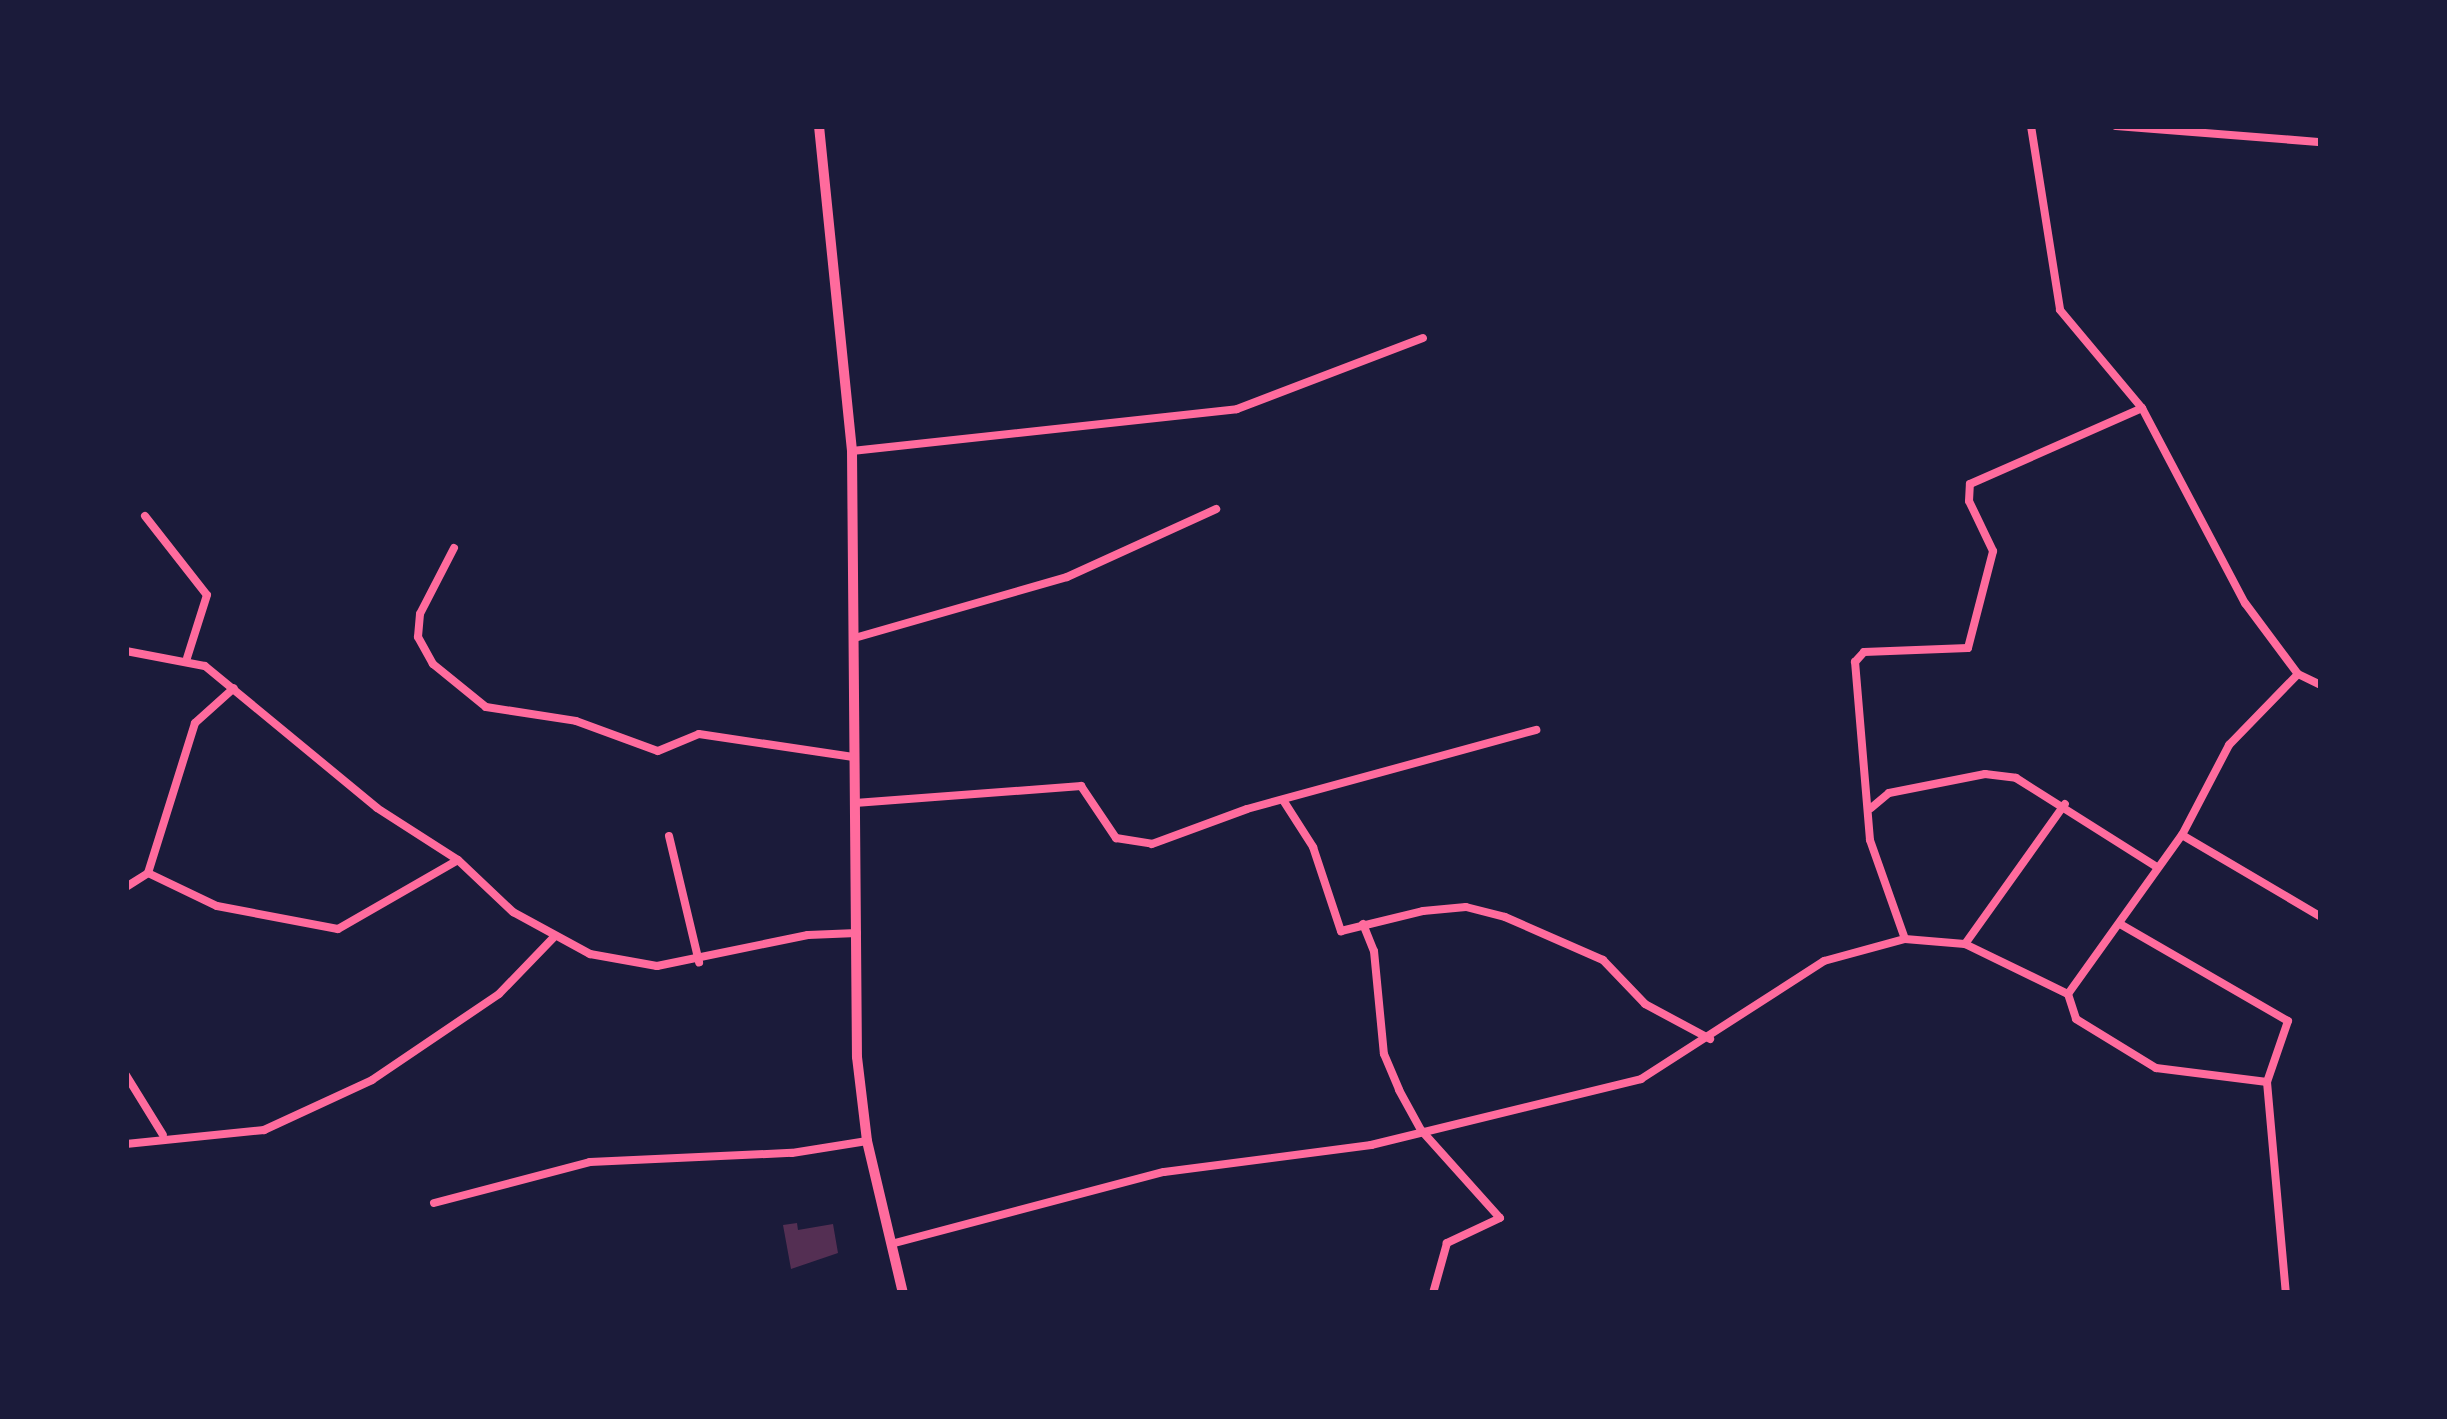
<!DOCTYPE html>
<html>
<head>
<meta charset="utf-8">
<style>
	body { margin:0 }
	#map { position:relative; width:2447px; height:1419px; overflow:hidden; background:#1b1b3a; font-family:Roboto,sans-serif }
	div>[style] { position:absolute }
	.building>* { inset:0; background:#542f53 }
	.minor>* { height:8px; margin:-4px; padding:0 4px; transform-origin:4px; border-radius:4px; background:#ff6b9d }
	.secondary>* { height:10px; margin:-5px; padding:0 5px; transform-origin:5px; border-radius:5px; background:#ff6b9d }
	span { translate:-50% -50%; white-space:nowrap; text-align:center; line-height:1.15; -webkit-text-stroke:9px #1b1b3a; paint-order:stroke }
	.frame { position:absolute; inset:0; border:129px solid #1b1b3a; pointer-events:none }
</style>
</head>
<body>
<div id="map">
	<div class="building">
		<i style="clip-path:polygon(797px 1223px,798px 1230px,833px 1224px,838px 1253px,791px 1269px,783px 1225px)"></i>
	</div>
	<div class="minor">
		<i style="left:2031px;top:126px;width:186px;rotate:81deg"></i>
		<i style="left:2060px;top:310px;width:128px;rotate:50.1deg"></i>
		<i style="left:2142px;top:408px;width:221px;rotate:62.2deg"></i>
		<i style="left:2245px;top:603px;width:89px;rotate:53.3deg"></i>
		<i style="left:2298px;top:674px;width:25px;rotate:26deg"></i>
		<i style="left:2116px;top:126px;width:206px;rotate:4.5deg"></i>
		<i style="left:852px;top:451px;width:387px;rotate:-6.2deg"></i>
		<i style="left:1237px;top:409px;width:199px;rotate:-20.9deg"></i>
		<i style="left:145px;top:516px;width:100px;rotate:51.9deg"></i>
		<i style="left:207px;top:595px;width:66px;rotate:107.6deg"></i>
		<i style="left:454px;top:548px;width:74px;rotate:117.3deg"></i>
		<i style="left:420px;top:614px;width:23px;rotate:95deg"></i>
		<i style="left:418px;top:637px;width:31px;rotate:61deg"></i>
		<i style="left:433px;top:664px;width:68px;rotate:39.1deg"></i>
		<i style="left:486px;top:707px;width:91px;rotate:8.8deg"></i>
		<i style="left:576px;top:721px;width:87px;rotate:20.1deg"></i>
		<i style="left:658px;top:751px;width:44px;rotate:-22.5deg"></i>
		<i style="left:699px;top:734px;width:156px;rotate:8.5deg"></i>
		<i style="left:858px;top:637px;width:217px;rotate:-16deg"></i>
		<i style="left:1067px;top:577px;width:164px;rotate:-24.5deg"></i>
		<i style="left:126px;top:651px;width:80px;rotate:10.8deg"></i>
		<i style="left:205px;top:666px;width:223px;rotate:39.5deg"></i>
		<i style="left:377px;top:808px;width:96px;rotate:32.7deg"></i>
		<i style="left:458px;top:860px;width:76px;rotate:43.4deg"></i>
		<i style="left:513px;top:912px;width:88px;rotate:28.6deg"></i>
		<i style="left:590px;top:954px;width:68px;rotate:10.2deg"></i>
		<i style="left:657px;top:966px;width:154px;rotate:-11.6deg"></i>
		<i style="left:808px;top:935px;width:49px;rotate:-2.3deg"></i>
		<i style="left:1283px;top:800px;width:56px;rotate:57.4deg"></i>
		<i style="left:1313px;top:847px;width:89px;rotate:71.6deg"></i>
		<i style="left:1341px;top:931px;width:84px;rotate:-13.7deg"></i>
		<i style="left:1423px;top:911px;width:43px;rotate:-5.3deg"></i>
		<i style="left:1466px;top:907px;width:40px;rotate:14.4deg"></i>
		<i style="left:1505px;top:917px;width:107px;rotate:23.7deg"></i>
		<i style="left:1603px;top:960px;width:61px;rotate:46.3deg"></i>
		<i style="left:1645px;top:1004px;width:74px;rotate:28.3deg"></i>
		<i style="left:855px;top:803px;width:227px;rotate:-4.3deg"></i>
		<i style="left:1081px;top:786px;width:63px;rotate:56.1deg"></i>
		<i style="left:1116px;top:838px;width:36px;rotate:9deg"></i>
		<i style="left:1152px;top:844px;width:101px;rotate:-20.2deg"></i>
		<i style="left:1247px;top:809px;width:300px;rotate:-15.3deg"></i>
		<i style="left:1871px;top:808px;width:23px;rotate:-40deg"></i>
		<i style="left:1889px;top:793px;width:98px;rotate:-11.2deg"></i>
		<i style="left:1985px;top:774px;width:31px;rotate:7deg"></i>
		<i style="left:2016px;top:778px;width:165px;rotate:32.3deg"></i>
		<i style="left:2182px;top:835px;width:161px;rotate:30.5deg"></i>
		<i style="left:669px;top:836px;width:130px;rotate:76.6deg"></i>
		<i style="left:148px;top:873px;width:157px;rotate:-72.6deg"></i>
		<i style="left:195px;top:723px;width:52px;rotate:-41.9deg"></i>
		<i style="left:126px;top:887px;width:26px;rotate:-32deg"></i>
		<i style="left:148px;top:873px;width:76px;rotate:25.6deg"></i>
		<i style="left:217px;top:906px;width:123px;rotate:10.8deg"></i>
		<i style="left:338px;top:929px;width:138px;rotate:-29.9deg"></i>
		<i style="left:1363px;top:924px;width:29px;rotate:68deg"></i>
		<i style="left:1374px;top:951px;width:103px;rotate:84.5deg"></i>
		<i style="left:1384px;top:1054px;width:39px;rotate:67deg"></i>
		<i style="left:1399px;top:1090px;width:46px;rotate:61.2deg"></i>
		<i style="left:1421px;top:1130px;width:118px;rotate:48.1deg"></i>
		<i style="left:1500px;top:1218px;width:59px;rotate:154.7deg"></i>
		<i style="left:1447px;top:1243px;width:52px;rotate:105.6deg"></i>
		<i style="left:2120px;top:924px;width:194px;rotate:30deg"></i>
		<i style="left:2288px;top:1021px;width:65px;rotate:109deg"></i>
		<i style="left:2267px;top:1082px;width:212px;rotate:84.9deg"></i>
		<i style="left:1905px;top:939px;width:105px;rotate:-109.5deg"></i>
		<i style="left:1870px;top:840px;width:179px;rotate:-94.8deg"></i>
		<i style="left:1855px;top:662px;width:13px;rotate:-48deg"></i>
		<i style="left:1864px;top:652px;width:104px;rotate:-2.2deg"></i>
		<i style="left:1968px;top:648px;width:100px;rotate:-75.5deg"></i>
		<i style="left:1993px;top:551px;width:55px;rotate:-115.6deg"></i>
		<i style="left:1969px;top:501px;width:17px;rotate:-87deg"></i>
		<i style="left:1970px;top:484px;width:188px;rotate:-23.8deg"></i>
		<i style="left:1965px;top:944px;width:172px;rotate:-54.5deg"></i>
		<i style="left:2068px;top:994px;width:196px;rotate:-54.4deg"></i>
		<i style="left:2182px;top:835px;width:102px;rotate:-62.4deg"></i>
		<i style="left:2229px;top:745px;width:99px;rotate:-45.8deg"></i>
		<i style="left:2068px;top:994px;width:26px;rotate:72deg"></i>
		<i style="left:2076px;top:1019px;width:94px;rotate:31.5deg"></i>
		<i style="left:2156px;top:1068px;width:112px;rotate:7.2deg"></i>
		<i style="left:126px;top:1075px;width:70px;rotate:58.3deg"></i>
		<i style="left:126px;top:1144px;width:139px;rotate:-5.8deg"></i>
		<i style="left:264px;top:1130px;width:119px;rotate:-24.8deg"></i>
		<i style="left:372px;top:1080px;width:153px;rotate:-34.1deg"></i>
		<i style="left:499px;top:994px;width:78px;rotate:-46deg"></i>
		<i style="left:434px;top:1203px;width:161px;rotate:-14.7deg"></i>
		<i style="left:590px;top:1162px;width:202px;rotate:-2.6deg"></i>
		<i style="left:792px;top:1153px;width:76px;rotate:-9.1deg"></i>
		<i style="left:891px;top:1244px;width:282px;rotate:-14.8deg"></i>
		<i style="left:1164px;top:1172px;width:209px;rotate:-7.4deg"></i>
		<i style="left:1371px;top:1145px;width:278px;rotate:-13.7deg"></i>
		<i style="left:1641px;top:1079px;width:218px;rotate:-32.8deg"></i>
		<i style="left:1824px;top:961px;width:84px;rotate:-15.2deg"></i>
		<i style="left:1905px;top:939px;width:60px;rotate:4.8deg"></i>
		<i style="left:1965px;top:944px;width:114px;rotate:25.9deg"></i>
	</div>
	<div class="secondary">
		<i style="left:819px;top:126px;width:327px;rotate:84.2deg"></i>
		<i style="left:852px;top:451px;width:606px;rotate:89.53deg"></i>
		<i style="left:857px;top:1057px;width:85px;rotate:83.2deg"></i>
		<i style="left:867px;top:1141px;width:156px;rotate:76.7deg"></i>
	</div>
	<div class="frame"></div>
</div>
</body>
</html>
